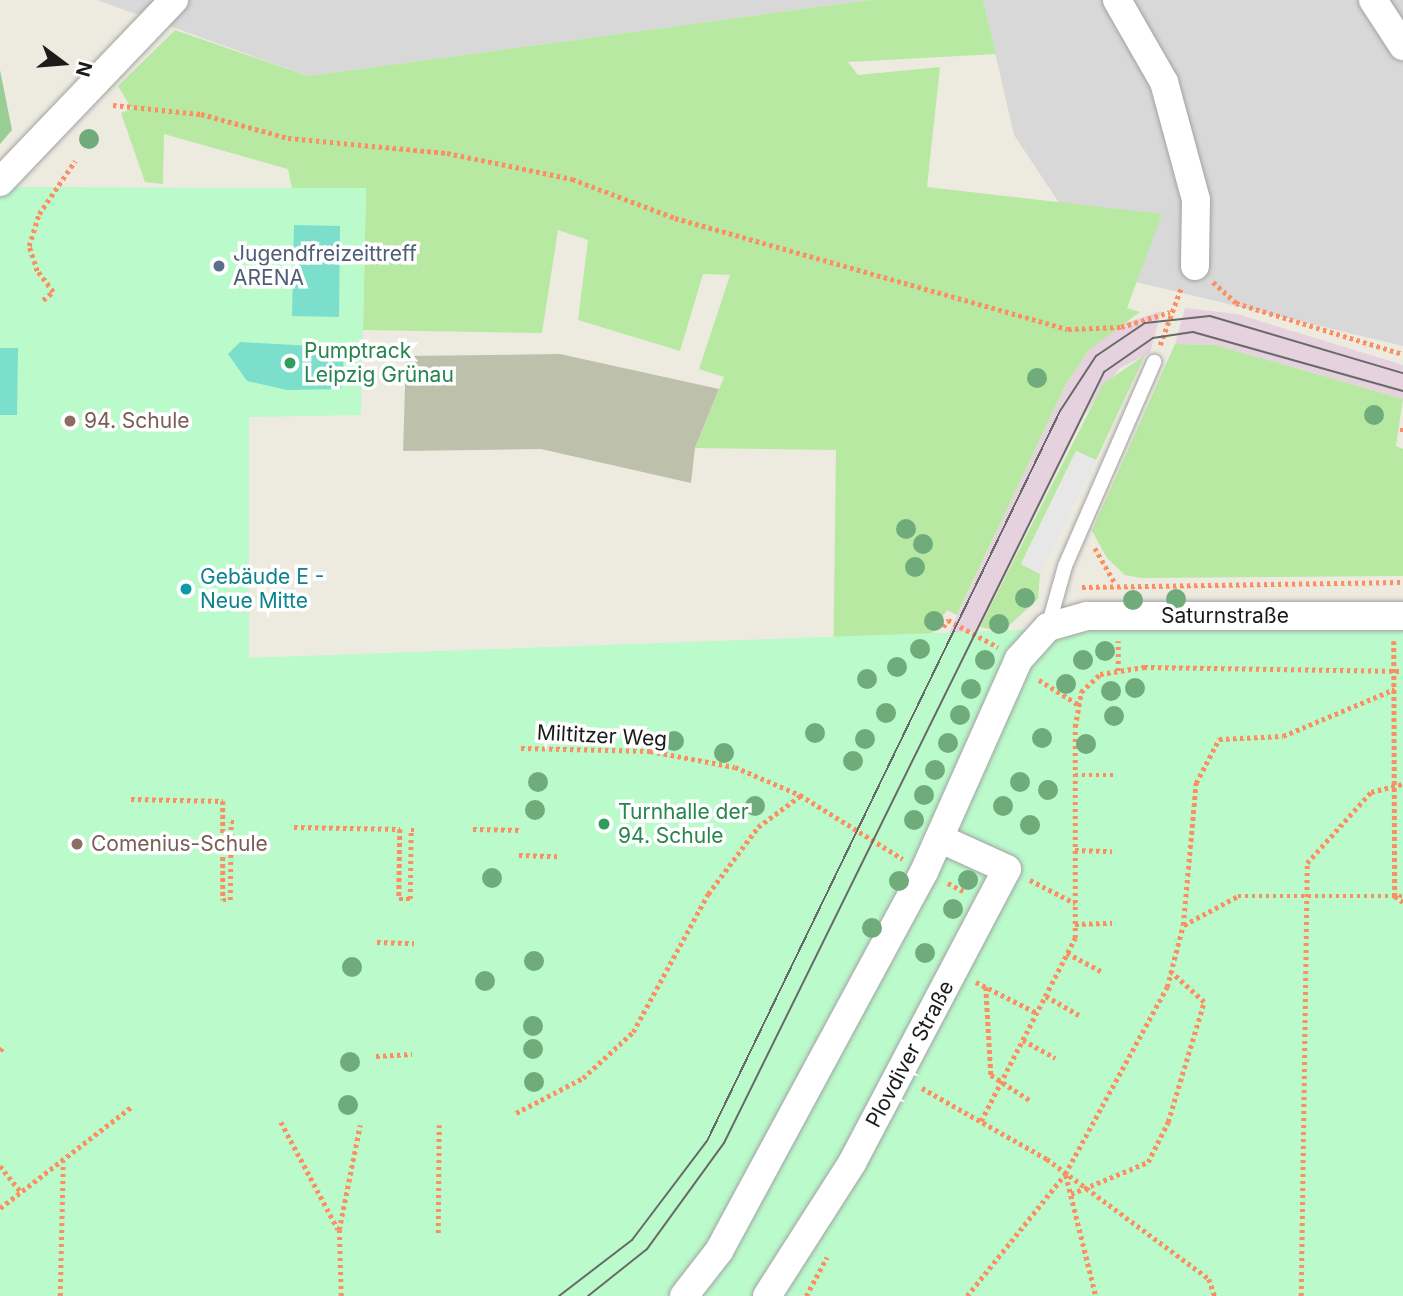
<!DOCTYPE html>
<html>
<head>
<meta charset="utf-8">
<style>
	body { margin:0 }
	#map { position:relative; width:1403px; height:1296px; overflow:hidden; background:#edebe0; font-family:Inter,sans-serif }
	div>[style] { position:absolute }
	.residential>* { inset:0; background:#d9d8d8 }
	.industrial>* { inset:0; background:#e6d1de }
	.construction>* { inset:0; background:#bdc1ab }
	.grass>* { inset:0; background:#b8e9a3 }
	.forest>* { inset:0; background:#99cd93 }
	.park>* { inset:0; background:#bafacb }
	.pitch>* { inset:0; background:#7bdfcb }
	.parking>* { inset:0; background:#e7e7e7 }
	.path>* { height:4.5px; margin-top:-2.25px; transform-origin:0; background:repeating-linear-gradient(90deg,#fc8f61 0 3.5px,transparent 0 7px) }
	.roads { filter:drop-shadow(0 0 2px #a2a2a2) drop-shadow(0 0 2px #a2a2a2) }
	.lane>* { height:14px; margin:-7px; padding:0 7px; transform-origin:7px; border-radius:7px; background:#fff }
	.street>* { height:28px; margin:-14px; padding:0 14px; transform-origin:14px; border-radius:14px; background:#fff }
	.tram>* { height:2px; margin:-1px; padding:0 1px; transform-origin:1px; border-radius:1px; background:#696969 }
	.trees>* { width:20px; height:20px; margin:-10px; border-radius:50%; background:#70ac7b }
	.dots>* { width:19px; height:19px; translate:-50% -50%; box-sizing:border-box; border:4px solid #fff; border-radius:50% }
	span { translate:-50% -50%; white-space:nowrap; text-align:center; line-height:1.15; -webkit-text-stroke:7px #fff; paint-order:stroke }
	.service-label { font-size:21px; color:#4e5e75 }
	.left { translate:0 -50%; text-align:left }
	.leisure-label { font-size:21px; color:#27864d }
	.education-label { font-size:21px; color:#785e54 }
	.culture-label { font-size:21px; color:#0d838f }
	.street-label { font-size:21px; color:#1b1b1b }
	.north { position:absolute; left:28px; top:28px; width:70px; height:70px; -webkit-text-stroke:5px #fff; paint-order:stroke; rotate:106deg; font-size:19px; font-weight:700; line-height:28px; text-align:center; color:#1b1b1b }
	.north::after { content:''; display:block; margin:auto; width:24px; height:32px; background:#1b1b1b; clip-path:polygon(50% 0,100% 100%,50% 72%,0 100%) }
</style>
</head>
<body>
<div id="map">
	<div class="residential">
		<i style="clip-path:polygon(97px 0,870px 0,308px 76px)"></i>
		<i style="clip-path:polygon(983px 0,1403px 0,1403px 346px,1107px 275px,1014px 135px)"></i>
	</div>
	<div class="industrial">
		<i style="clip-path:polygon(1185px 308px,1237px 314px,1403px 365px,1403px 399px,1216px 345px,1175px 344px)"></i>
		<i style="clip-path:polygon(1161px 311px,1150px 353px,1120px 368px,1085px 414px,970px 647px,542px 1296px,950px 631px,1066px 384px,1089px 350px,1116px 326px)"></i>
	</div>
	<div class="construction">
		<i style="clip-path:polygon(560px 354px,719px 389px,695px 448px,691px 483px,541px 449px,403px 451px,406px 356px)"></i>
	</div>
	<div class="grass">
		<i style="clip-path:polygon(870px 0,983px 0,996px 54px,848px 62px,858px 75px,940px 67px,927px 187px,1162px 214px,1127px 308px,1140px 312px,1089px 350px,1066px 384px,957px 615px,947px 610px,937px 624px,845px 806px,833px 680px,836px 450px,695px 448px,724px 377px,699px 369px,730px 275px,703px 274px,680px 351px,578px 320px,588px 240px,558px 230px,542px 333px,363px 330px,366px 188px,292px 188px,288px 169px,164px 134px,163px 184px,145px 182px,121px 113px,132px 109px,118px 86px,175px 30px,308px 76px)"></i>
		<i style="clip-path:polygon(1175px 344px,1216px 345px,1403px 399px,1396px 446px,1403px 449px,1403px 576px,1141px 578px,1125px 575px,1107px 558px,1092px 531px)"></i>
		<i style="clip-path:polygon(1145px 355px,1096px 460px,1076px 451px,1021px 564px,1040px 574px,1038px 599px,1002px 632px,980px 627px,1103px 384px)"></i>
	</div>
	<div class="forest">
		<i style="clip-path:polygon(0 70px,12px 130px,0 144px)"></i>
	</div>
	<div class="park">
		<i style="clip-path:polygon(0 187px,366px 188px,361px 415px,249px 417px,249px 658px,1403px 616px,1403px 1296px,0 1296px)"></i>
	</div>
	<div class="pitch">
		<i style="clip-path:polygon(294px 225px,340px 226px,339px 317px,292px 316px)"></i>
		<i style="clip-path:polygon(240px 342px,331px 347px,344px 356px,341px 389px,287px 390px,247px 381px,228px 354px)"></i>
		<i style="clip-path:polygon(0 348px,18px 348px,17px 415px,0 415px)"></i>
	</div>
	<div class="parking">
		<i style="clip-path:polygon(1076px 451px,1096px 460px,1040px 574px,1021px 564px)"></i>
	</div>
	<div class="path">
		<i style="left:113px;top:105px;width:88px;rotate:5.8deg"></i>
		<i style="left:201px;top:114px;width:90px;rotate:15.4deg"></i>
		<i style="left:288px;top:138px;width:160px;rotate:5.4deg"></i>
		<i style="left:447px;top:153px;width:128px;rotate:11.7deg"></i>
		<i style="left:572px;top:179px;width:110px;rotate:20.7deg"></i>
		<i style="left:675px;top:218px;width:408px;rotate:15.8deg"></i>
		<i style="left:1068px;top:329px;width:53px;rotate:-2.2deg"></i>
		<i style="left:1121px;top:327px;width:51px;rotate:-17deg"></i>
		<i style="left:1213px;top:282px;width:31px;rotate:42deg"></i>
		<i style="left:1236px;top:303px;width:175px;rotate:17deg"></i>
		<i style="left:43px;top:300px;width:13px;rotate:-39deg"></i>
		<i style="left:53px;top:292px;width:26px;rotate:-127deg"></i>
		<i style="left:37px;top:271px;width:26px;rotate:-108deg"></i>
		<i style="left:29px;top:246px;width:34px;rotate:-73deg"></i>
		<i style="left:39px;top:214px;width:64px;rotate:-55.8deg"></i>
		<i style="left:1160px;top:345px;width:61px;rotate:-69.8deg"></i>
		<i style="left:1400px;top:430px;width:3px"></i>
		<i style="left:1095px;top:548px;width:40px;rotate:60.3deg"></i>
		<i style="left:1082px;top:587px;width:321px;rotate:-0.9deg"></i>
		<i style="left:943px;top:627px;width:9px;rotate:-54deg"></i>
		<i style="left:948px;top:620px;width:57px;rotate:28.4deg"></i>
		<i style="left:1394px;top:641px;width:255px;rotate:89.8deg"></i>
		<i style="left:1395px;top:896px;width:10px;rotate:37deg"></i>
		<i style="left:1118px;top:671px;width:30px;rotate:-90deg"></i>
		<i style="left:1039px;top:680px;width:47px;rotate:32deg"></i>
		<i style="left:521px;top:748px;width:129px;rotate:1.3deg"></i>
		<i style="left:650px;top:751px;width:86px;rotate:10.7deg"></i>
		<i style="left:735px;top:767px;width:71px;rotate:23.3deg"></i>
		<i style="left:800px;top:795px;width:121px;rotate:31.9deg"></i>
		<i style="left:1075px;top:775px;width:38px"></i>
		<i style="left:131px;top:799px;width:92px;rotate:1.2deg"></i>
		<i style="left:223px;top:801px;width:99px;rotate:90deg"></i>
		<i style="left:223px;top:900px;width:7px"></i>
		<i style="left:230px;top:900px;width:78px;rotate:-89.3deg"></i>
		<i style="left:231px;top:822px;width:7px"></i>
		<i style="left:294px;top:827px;width:106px;rotate:1.1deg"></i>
		<i style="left:400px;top:829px;width:70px;rotate:90.8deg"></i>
		<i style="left:399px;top:899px;width:11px"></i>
		<i style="left:410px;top:899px;width:69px;rotate:-89.2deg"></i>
		<i style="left:411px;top:830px;width:6px"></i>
		<i style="left:473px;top:829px;width:47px;rotate:1.2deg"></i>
		<i style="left:1075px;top:850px;width:37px;rotate:2deg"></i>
		<i style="left:519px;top:855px;width:38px;rotate:2deg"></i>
		<i style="left:1030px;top:880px;width:51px;rotate:27.1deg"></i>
		<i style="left:948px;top:883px;width:19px;rotate:28deg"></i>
		<i style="left:1075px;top:924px;width:37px;rotate:-2deg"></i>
		<i style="left:1184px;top:925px;width:61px;rotate:-28.2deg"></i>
		<i style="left:1238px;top:896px;width:165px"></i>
		<i style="left:377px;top:942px;width:37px;rotate:2deg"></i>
		<i style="left:1067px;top:953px;width:40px;rotate:28deg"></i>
		<i style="left:976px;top:982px;width:68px;rotate:26.9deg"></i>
		<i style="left:986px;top:987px;width:88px;rotate:86.7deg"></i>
		<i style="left:991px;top:1075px;width:48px;rotate:33deg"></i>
		<i style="left:1046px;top:996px;width:38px;rotate:30deg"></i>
		<i style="left:1023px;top:1040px;width:37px;rotate:29deg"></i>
		<i style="left:0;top:1051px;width:4px;rotate:-56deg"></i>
		<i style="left:376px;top:1056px;width:36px;rotate:-3deg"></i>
		<i style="left:922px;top:1088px;width:144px;rotate:29.6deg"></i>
		<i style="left:1047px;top:1159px;width:202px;rotate:36.5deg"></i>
		<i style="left:1209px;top:1279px;width:18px;rotate:71deg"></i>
		<i style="left:516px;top:1113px;width:76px;rotate:-27.6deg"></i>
		<i style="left:583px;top:1078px;width:68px;rotate:-42.6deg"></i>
		<i style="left:633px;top:1032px;width:157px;rotate:-61.5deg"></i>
		<i style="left:708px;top:894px;width:84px;rotate:-53.3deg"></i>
		<i style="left:758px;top:827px;width:52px;rotate:-36.4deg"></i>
		<i style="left:981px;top:1121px;width:206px;rotate:-62.8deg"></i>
		<i style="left:1075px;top:938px;width:211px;rotate:-90deg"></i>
		<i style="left:1075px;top:727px;width:36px;rotate:-80deg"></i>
		<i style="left:1081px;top:692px;width:26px;rotate:-43deg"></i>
		<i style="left:1100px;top:674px;width:45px;rotate:-9deg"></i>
		<i style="left:1144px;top:667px;width:259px;rotate:0.9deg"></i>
		<i style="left:281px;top:1122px;width:121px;rotate:62deg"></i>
		<i style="left:0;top:1166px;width:33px;rotate:51deg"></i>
		<i style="left:1066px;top:1175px;width:125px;rotate:76.1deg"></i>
		<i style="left:1071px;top:1194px;width:83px;rotate:-22.6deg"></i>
		<i style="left:1148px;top:1162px;width:45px;rotate:-63.4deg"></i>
		<i style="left:1168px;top:1122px;width:125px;rotate:-73.3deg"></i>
		<i style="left:1204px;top:1002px;width:45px;rotate:-137.7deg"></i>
		<i style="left:0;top:1208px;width:165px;rotate:-37.6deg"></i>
		<i style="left:438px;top:1233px;width:108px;rotate:-89.5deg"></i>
		<i style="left:60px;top:1296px;width:134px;rotate:-88.7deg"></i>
		<i style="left:341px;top:1296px;width:66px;rotate:-91.7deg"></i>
		<i style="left:339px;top:1230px;width:107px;rotate:-78.7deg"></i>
		<i style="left:806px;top:1296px;width:44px;rotate:-61.7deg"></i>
		<i style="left:967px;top:1296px;width:156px;rotate:-51.2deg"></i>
		<i style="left:1065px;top:1174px;width:213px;rotate:-61.4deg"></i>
		<i style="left:1167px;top:987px;width:64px;rotate:-75.5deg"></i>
		<i style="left:1183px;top:925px;width:143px;rotate:-84.8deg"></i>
		<i style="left:1196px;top:783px;width:50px;rotate:-62.4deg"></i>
		<i style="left:1219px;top:739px;width:64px;rotate:-2.7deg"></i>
		<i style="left:1283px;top:736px;width:121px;rotate:-22.8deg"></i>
		<i style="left:1301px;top:1296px;width:433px;rotate:-89.2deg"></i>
		<i style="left:1307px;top:863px;width:96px;rotate:-48deg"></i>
		<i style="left:1371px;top:792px;width:33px;rotate:-14deg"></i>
	</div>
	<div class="roads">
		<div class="lane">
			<i style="left:1048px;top:627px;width:63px;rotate:-74.4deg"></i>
			<i style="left:1065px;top:566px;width:223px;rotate:-66.4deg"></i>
		</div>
		<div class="street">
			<i style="left:1117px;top:0;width:95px;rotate:60.2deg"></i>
			<i style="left:1164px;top:82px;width:122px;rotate:74.8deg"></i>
			<i style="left:1196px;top:200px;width:66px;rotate:90.9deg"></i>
			<i style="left:1373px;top:0;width:55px;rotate:56.9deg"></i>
			<i style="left:0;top:182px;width:252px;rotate:-46.3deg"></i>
			<i style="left:684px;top:1296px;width:57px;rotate:-52.1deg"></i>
			<i style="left:719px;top:1251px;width:431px;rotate:-61.6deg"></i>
			<i style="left:924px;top:872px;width:233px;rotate:-66deg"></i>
			<i style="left:1019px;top:659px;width:43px;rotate:-47.8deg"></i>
			<i style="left:1048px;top:627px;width:41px;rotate:-15.8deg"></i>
			<i style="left:1087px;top:616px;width:316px"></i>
			<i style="left:767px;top:1296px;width:158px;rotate:-57.4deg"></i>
			<i style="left:852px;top:1163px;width:332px;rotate:-62.2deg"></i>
			<i style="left:1007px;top:869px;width:72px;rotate:-155.6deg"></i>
		</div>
	</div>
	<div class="tram">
		<i style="left:559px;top:1296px;width:92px;rotate:-37.5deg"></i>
		<i style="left:632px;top:1240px;width:124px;rotate:-52.9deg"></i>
		<i style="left:707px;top:1141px;width:811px;rotate:-64.19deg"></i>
		<i style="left:1060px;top:411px;width:66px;rotate:-56.8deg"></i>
		<i style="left:1096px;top:356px;width:59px;rotate:-34deg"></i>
		<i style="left:1145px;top:323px;width:65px;rotate:-6.1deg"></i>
		<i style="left:1210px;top:316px;width:201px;rotate:16.5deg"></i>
		<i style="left:588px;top:1296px;width:75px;rotate:-38.5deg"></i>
		<i style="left:647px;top:1249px;width:131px;rotate:-54deg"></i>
		<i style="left:724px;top:1143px;width:860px;rotate:-63.76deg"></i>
		<i style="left:1104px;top:372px;width:60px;rotate:-34.8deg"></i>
		<i style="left:1153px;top:338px;width:40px;rotate:-8.5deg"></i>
		<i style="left:1193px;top:332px;width:218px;rotate:15.7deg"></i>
	</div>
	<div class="trees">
		<i style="left:89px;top:139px"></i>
		<i style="left:1037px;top:378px"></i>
		<i style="left:1374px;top:415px"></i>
		<i style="left:906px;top:529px"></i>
		<i style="left:923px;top:544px"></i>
		<i style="left:915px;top:567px"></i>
		<i style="left:1025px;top:598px"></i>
		<i style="left:1176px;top:599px"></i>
		<i style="left:1133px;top:600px"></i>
		<i style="left:934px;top:621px"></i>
		<i style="left:999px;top:624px"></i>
		<i style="left:920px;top:649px"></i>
		<i style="left:1105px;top:651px"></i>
		<i style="left:985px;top:660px"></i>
		<i style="left:1083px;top:660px"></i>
		<i style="left:897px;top:667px"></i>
		<i style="left:867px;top:679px"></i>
		<i style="left:1066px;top:684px"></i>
		<i style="left:1135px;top:688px"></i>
		<i style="left:971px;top:689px"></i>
		<i style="left:1111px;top:691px"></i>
		<i style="left:886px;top:713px"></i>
		<i style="left:960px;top:715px"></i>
		<i style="left:1114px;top:716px"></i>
		<i style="left:815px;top:733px"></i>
		<i style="left:1042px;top:738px"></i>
		<i style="left:865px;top:739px"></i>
		<i style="left:674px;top:741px"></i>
		<i style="left:948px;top:743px"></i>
		<i style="left:1086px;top:744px"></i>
		<i style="left:724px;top:753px"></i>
		<i style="left:853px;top:761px"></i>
		<i style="left:935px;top:770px"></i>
		<i style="left:538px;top:782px"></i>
		<i style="left:1020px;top:782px"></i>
		<i style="left:1048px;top:790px"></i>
		<i style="left:924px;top:795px"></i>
		<i style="left:755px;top:806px"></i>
		<i style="left:1003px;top:806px"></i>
		<i style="left:535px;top:810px"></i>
		<i style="left:914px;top:820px"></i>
		<i style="left:1030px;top:825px"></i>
		<i style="left:492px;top:878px"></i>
		<i style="left:968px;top:880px"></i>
		<i style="left:899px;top:881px"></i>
		<i style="left:953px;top:909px"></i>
		<i style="left:872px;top:928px"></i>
		<i style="left:925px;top:953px"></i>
		<i style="left:534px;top:961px"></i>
		<i style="left:352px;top:967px"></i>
		<i style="left:485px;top:981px"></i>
		<i style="left:533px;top:1026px"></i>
		<i style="left:533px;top:1049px"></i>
		<i style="left:350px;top:1062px"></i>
		<i style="left:534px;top:1082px"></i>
		<i style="left:348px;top:1105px"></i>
	</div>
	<div class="dots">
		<i style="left:219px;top:266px;background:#5c6f8a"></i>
		<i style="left:290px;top:363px;background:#2e9e5b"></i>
		<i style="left:70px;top:421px;background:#8d6e63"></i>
		<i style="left:186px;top:589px;background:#0f9aa8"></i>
		<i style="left:604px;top:824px;background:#2e9e5b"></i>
		<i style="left:77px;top:844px;background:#8d6e63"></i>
	</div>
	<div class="service-label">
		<span class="left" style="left:233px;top:266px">Jugendfreizeittreff<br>ARENA</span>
	</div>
	<div class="leisure-label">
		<span class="left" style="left:304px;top:363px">Pumptrack<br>Leipzig Grünau</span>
		<span class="left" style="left:618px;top:824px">Turnhalle der<br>94. Schule</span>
	</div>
	<div class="education-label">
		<span class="left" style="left:84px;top:421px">94. Schule</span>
		<span class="left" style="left:91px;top:844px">Comenius-Schule</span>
	</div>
	<div class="culture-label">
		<span class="left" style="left:200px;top:589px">Gebäude E -<br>Neue Mitte</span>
	</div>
	<div class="street-label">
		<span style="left:1225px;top:616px">Saturnstraße</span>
		<span style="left:602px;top:736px;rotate:3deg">Miltitzer Weg</span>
		<span style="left:910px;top:1054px;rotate:-62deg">Plovdiver Straße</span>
	</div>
	<div class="north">N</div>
</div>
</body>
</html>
